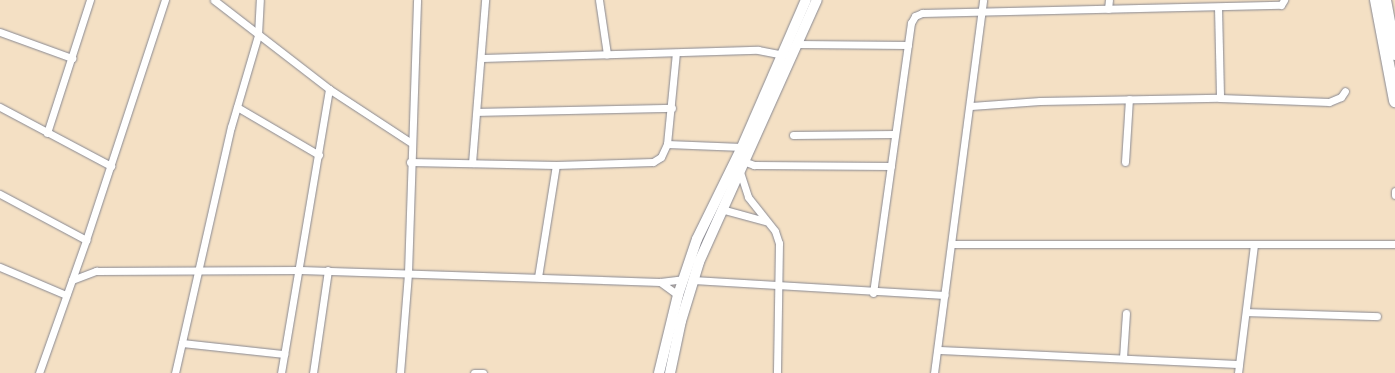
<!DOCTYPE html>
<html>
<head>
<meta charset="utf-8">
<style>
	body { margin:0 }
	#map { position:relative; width:1395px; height:373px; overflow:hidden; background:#f4e0c4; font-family:"Playpen Sans",sans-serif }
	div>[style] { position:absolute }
	.roads { filter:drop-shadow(0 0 1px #888891) drop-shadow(0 0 1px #888891) }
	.minor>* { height:7px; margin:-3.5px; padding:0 3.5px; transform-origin:3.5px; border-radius:3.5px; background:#fff }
	.secondary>* { height:10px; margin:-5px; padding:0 5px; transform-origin:5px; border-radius:5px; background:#fff }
	.trunk>* { height:12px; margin:-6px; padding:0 6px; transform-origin:6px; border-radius:6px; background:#fff }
	span { translate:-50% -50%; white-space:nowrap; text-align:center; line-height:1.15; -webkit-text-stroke:3.5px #fcf5e5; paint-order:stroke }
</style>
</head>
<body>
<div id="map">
	<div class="roads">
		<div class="minor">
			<i style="left:214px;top:0;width:145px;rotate:37.7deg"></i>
			<i style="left:329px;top:89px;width:97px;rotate:33.2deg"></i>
			<i style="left:599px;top:0;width:55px;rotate:81.6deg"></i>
			<i style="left:1218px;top:7px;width:91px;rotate:88.7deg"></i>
			<i style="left:1108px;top:9px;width:9px;rotate:-84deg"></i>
			<i style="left:0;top:32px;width:77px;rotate:19.9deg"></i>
			<i style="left:797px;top:44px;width:111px;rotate:0.5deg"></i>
			<i style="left:482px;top:58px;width:276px;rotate:-1.7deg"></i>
			<i style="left:758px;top:50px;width:25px;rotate:11deg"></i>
			<i style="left:971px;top:106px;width:69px;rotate:-4.1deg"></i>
			<i style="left:1040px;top:101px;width:180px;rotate:-1deg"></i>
			<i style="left:1220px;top:98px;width:109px;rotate:2.1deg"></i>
			<i style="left:1329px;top:102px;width:13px;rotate:-23deg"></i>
			<i style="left:1341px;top:97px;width:7px;rotate:-56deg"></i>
			<i style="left:0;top:107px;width:126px;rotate:28deg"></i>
			<i style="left:237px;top:107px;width:95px;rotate:30.3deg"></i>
			<i style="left:477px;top:112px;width:195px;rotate:-1.2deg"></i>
			<i style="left:47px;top:133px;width:140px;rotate:-72.1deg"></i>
			<i style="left:793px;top:135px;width:102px;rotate:-0.6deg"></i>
			<i style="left:667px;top:144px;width:75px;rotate:2.3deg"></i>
			<i style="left:743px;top:161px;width:12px;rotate:20deg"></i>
			<i style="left:754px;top:165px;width:137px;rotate:0.4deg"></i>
			<i style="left:410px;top:162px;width:146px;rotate:1.2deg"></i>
			<i style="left:556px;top:165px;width:97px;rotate:-1.8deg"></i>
			<i style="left:653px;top:162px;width:9px;rotate:-32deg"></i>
			<i style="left:661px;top:157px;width:14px;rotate:-65deg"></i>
			<i style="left:667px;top:144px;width:91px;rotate:-84.4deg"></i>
			<i style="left:1125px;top:162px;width:63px;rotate:-86.4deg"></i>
			<i style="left:472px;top:163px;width:164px;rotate:-85.4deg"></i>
			<i style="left:740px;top:172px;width:26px;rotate:72deg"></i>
			<i style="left:748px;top:197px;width:43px;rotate:51.5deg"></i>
			<i style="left:775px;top:231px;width:13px;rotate:72deg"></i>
			<i style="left:779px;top:243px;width:130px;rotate:90.9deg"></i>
			<i style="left:1395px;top:191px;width:4px;rotate:90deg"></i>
			<i style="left:0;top:194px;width:98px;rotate:28.1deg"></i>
			<i style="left:721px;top:209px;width:46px;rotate:15.3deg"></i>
			<i style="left:953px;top:244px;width:442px"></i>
			<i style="left:0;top:267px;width:72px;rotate:23deg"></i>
			<i style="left:538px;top:277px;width:113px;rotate:-80.9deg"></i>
			<i style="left:72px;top:280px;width:26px;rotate:-21deg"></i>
			<i style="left:96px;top:271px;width:204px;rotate:-0.3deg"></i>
			<i style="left:300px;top:270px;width:360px;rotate:1.9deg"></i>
			<i style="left:660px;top:282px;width:23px;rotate:-7deg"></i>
			<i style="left:693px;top:280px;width:252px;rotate:3.4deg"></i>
			<i style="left:660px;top:282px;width:22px;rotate:36deg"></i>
			<i style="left:873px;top:293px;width:273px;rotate:-82deg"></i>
			<i style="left:911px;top:23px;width:8px;rotate:-60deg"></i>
			<i style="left:915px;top:16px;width:8px;rotate:-23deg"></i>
			<i style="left:922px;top:13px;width:359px;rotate:-1.3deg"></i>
			<i style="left:1281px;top:5px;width:6px;rotate:-59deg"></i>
			<i style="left:1247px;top:312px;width:130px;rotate:1.8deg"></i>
			<i style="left:182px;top:343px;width:103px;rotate:6.2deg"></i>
			<i style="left:938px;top:350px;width:301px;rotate:2.7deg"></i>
			<i style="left:1123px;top:358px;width:45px;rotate:-86.2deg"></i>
			<i style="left:39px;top:373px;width:141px;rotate:-70.5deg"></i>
			<i style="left:86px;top:240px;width:253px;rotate:-71.8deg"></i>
			<i style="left:175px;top:373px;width:252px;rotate:-77.2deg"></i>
			<i style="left:231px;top:127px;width:96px;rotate:-73.6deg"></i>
			<i style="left:258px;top:35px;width:35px;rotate:-87deg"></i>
			<i style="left:281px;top:373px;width:288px;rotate:-80.4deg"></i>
			<i style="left:313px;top:373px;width:104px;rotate:-81.7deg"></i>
			<i style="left:400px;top:373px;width:100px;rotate:-85.4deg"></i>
			<i style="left:408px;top:273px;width:273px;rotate:-88.1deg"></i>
			<i style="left:474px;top:373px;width:9px"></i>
			<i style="left:934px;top:373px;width:376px;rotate:-82.5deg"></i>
			<i style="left:1238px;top:373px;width:129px;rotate:-82.9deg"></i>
		</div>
		<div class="secondary">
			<i style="left:659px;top:373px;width:80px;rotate:-76.3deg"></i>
			<i style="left:678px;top:295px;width:59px;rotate:-71.3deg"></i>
			<i style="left:697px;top:239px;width:102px;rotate:-63.9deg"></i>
			<i style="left:742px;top:147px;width:160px;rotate:-66.5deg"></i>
			<i style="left:670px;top:373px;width:53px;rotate:-78.1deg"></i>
			<i style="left:681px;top:321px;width:62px;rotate:-73deg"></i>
			<i style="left:699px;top:262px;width:287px;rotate:-65.8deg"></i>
		</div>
		<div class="trunk">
			<i style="left:1376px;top:0;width:103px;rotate:79.3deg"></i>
			<i style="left:1385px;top:0;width:55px;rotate:79.5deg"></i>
		</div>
	</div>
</div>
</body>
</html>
